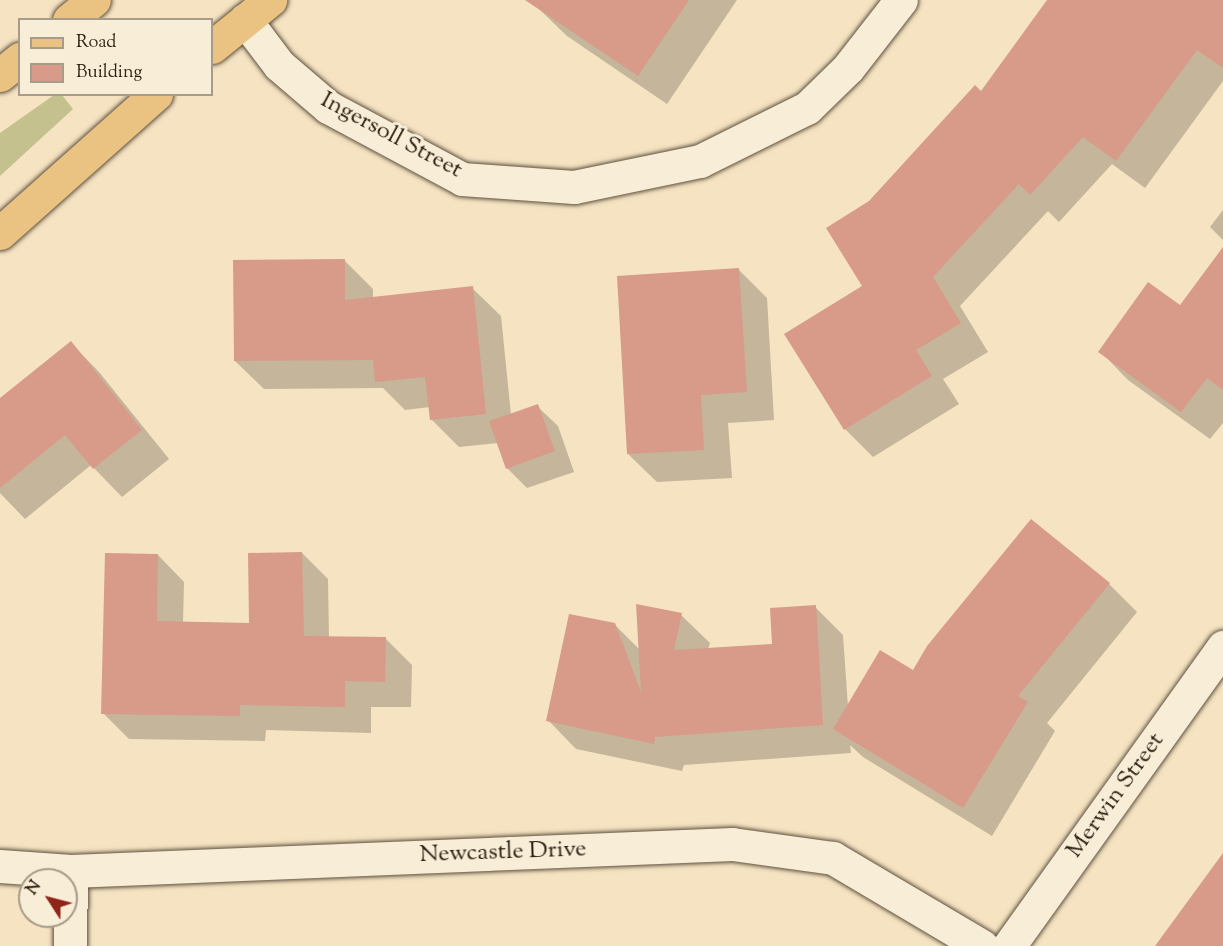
<!DOCTYPE html>
<html>
<head>
<meta charset="utf-8">
<style>
	body { margin:0 }
	#map { position:relative; width:1223px; height:946px; overflow:hidden; background:#f5e3c2; font-family:"Sorts Mill Goudy",serif }
	div>[style] { position:absolute }
	.green>* { inset:0; background:#c4c18e }
	.shadow>* { inset:0; background:#0003 }
	.building>* { inset:0; background:#d89b89 }
	.roads { filter:drop-shadow(0 0 2px #5f513f) drop-shadow(0 0 2px #5f513f) }
	.minor>* { height:33px; margin:-16.5px; padding:0 16.5px; transform-origin:16.5px; border-radius:16.5px; background:#f8edd7 }
	.major>* { height:33px; margin:-16.5px; padding:0 16.5px; transform-origin:16.5px; border-radius:16.5px; background:#eac281 }
	span { translate:-50% -50%; white-space:nowrap; text-align:center; line-height:1.15; -webkit-text-stroke:6px #f8edd7; paint-order:stroke }
	.street-label { font-size:24px; color:#2d2013 }
	.legend { position:absolute; left:18px; top:18px; width:195px; height:78px; box-sizing:border-box; background:#f8edd7; border:2px solid #a79b89; margin:0; padding:8px 10px; list-style:none; font-size:18px; color:#2d2013 }
	.legend li { display:flex; align-items:center; gap:12px; height:30px }
	.legend b { width:30px; border:2px solid #a79b89 }
	.north { position:absolute; left:18px; top:868px; width:60px; height:60px; box-sizing:border-box; background:#f8edd7; border:2px solid #a79b89; border-radius:50%; rotate:306deg; font-size:16px; font-weight:700; line-height:24px; text-align:center; color:#2d2013 }
	.north::after { content:''; display:block; margin:auto; width:21px; height:27px; background:#8f2418; clip-path:polygon(50% 0,100% 100%,50% 72%,0 100%) }
</style>
</head>
<body>
<div id="map">
	<div class="green">
		<i style="clip-path:polygon(54px 95px,62px 95px,73px 109px,0 176px,0 133px)"></i>
	</div>
	<div class="shadow">
		<i style="clip-path:polygon(544px 0,737px 0,667px 104px,567px 36px,538px 8px)"></i>
		<i style="clip-path:polygon(1049px 0,1223px 0,1223px 81px,1145px 188px,1112px 164px,1059px 222px,1048px 211px,960px 306px,988px 352px,943px 379px,959px 404px,873px 457px,845px 429px,864px 287px,870px 202px,982px 93px)"></i>
		<i style="clip-path:polygon(1223px 210px,1223px 240px,1210px 227px)"></i>
		<i style="clip-path:polygon(1223px 249px,1223px 423px,1210px 439px,1128px 380px,1100px 351px,1180px 307px)"></i>
		<i style="clip-path:polygon(345px 261px,373px 289px,373px 298px,472px 288px,501px 316px,511px 415px,537px 406px,558px 426px,574px 472px,527px 488px,507px 468px,498px 443px,459px 447px,431px 419px,430px 407px,405px 410px,383px 388px,264px 389px,235px 361px)"></i>
		<i style="clip-path:polygon(738px 269px,767px 298px,774px 420px,728px 423px,732px 478px,657px 482px,628px 454px)"></i>
		<i style="clip-path:polygon(71px 343px,99px 372px,169px 459px,122px 497px,91px 465px,25px 519px,0 493px,0 400px)"></i>
		<i style="clip-path:polygon(1031px 521px,1109px 584px,1137px 612px,1047px 723px,1055px 731px,992px 836px,863px 757px,850px 745px,851px 753px,684px 765px,682px 771px,576px 749px,548px 720px,614px 624px,639px 649px,681px 615px,710px 643px,708px 649px,773px 645px,815px 607px,843px 635px,848px 707px,914px 672px)"></i>
		<i style="clip-path:polygon(302px 553px,328px 579px,329px 638px,386px 639px,412px 665px,411px 707px,371px 707px,371px 733px,266px 730px,265px 741px,129px 739px,103px 713px,158px 555px,184px 582px,183px 623px,251px 624px)"></i>
	</div>
	<div class="building">
		<i style="clip-path:polygon(525px 0,689px 0,638px 76px)"></i>
		<i style="clip-path:polygon(1047px 0,1223px 0,1223px 68px,1197px 50px,1116px 161px,1083px 137px,1030px 195px,1019px 184px,933px 277px,961px 323px,916px 350px,932px 376px,844px 430px,784px 334px,862px 286px,826px 228px,869px 201px,975px 85px,981px 91px)"></i>
		<i style="clip-path:polygon(1223px 247px,1223px 390px,1207px 378px,1181px 412px,1098px 352px,1148px 282px,1180px 305px)"></i>
		<i style="clip-path:polygon(345px 259px,345px 300px,473px 286px,486px 414px,430px 420px,425px 377px,375px 382px,373px 360px,234px 361px,233px 260px)"></i>
		<i style="clip-path:polygon(739px 268px,747px 392px,701px 395px,704px 450px,627px 454px,617px 276px)"></i>
		<i style="clip-path:polygon(71px 341px,142px 430px,93px 469px,65px 435px,0 488px,0 398px)"></i>
		<i style="clip-path:polygon(538px 404px,555px 451px,506px 469px,489px 421px)"></i>
		<i style="clip-path:polygon(1031px 519px,1110px 583px,1018px 696px,1028px 702px,963px 808px,833px 729px,880px 650px,913px 670px,927px 646px)"></i>
		<i style="clip-path:polygon(302px 552px,304px 636px,386px 637px,385px 682px,345px 681px,345px 707px,240px 705px,240px 716px,101px 714px,105px 553px,158px 554px,157px 621px,249px 623px,248px 553px)"></i>
		<i style="clip-path:polygon(636px 604px,682px 613px,674px 650px,772px 644px,770px 608px,816px 605px,823px 725px,655px 737px,654px 744px,546px 721px,569px 614px,615px 623px,641px 692px)"></i>
		<i style="clip-path:polygon(1223px 853px,1223px 946px,1155px 946px)"></i>
	</div>
	<div class="roads">
		<div class="minor">
			<i style="left:245px;top:20px;width:56px;rotate:52.9deg"></i>
			<i style="left:279px;top:65px;width:65px;rotate:40.6deg"></i>
			<i style="left:328px;top:107px;width:152px;rotate:28.2deg"></i>
			<i style="left:462px;top:179px;width:112px;rotate:4.1deg"></i>
			<i style="left:574px;top:187px;width:129px;rotate:-11.7deg"></i>
			<i style="left:700px;top:161px;width:119px;rotate:-26.4deg"></i>
			<i style="left:807px;top:108px;width:57px;rotate:-44.3deg"></i>
			<i style="left:848px;top:68px;width:86px;rotate:-52.1deg"></i>
			<i style="left:0;top:866px;width:71px;rotate:4deg"></i>
			<i style="left:71px;top:871px;width:662px;rotate:-2.34deg"></i>
			<i style="left:732px;top:844px;width:102px;rotate:7.9deg"></i>
			<i style="left:833px;top:858px;width:173px;rotate:30.6deg"></i>
			<i style="left:70px;top:946px;width:75px;rotate:-89.2deg"></i>
			<i style="left:1009px;top:946px;width:368px;rotate:-54.4deg"></i>
		</div>
		<div class="major">
			<i style="left:69px;top:20px;width:32px;rotate:-39deg"></i>
			<i style="left:212px;top:47px;width:75px;rotate:-39deg"></i>
			<i style="left:0;top:75px;width:26px;rotate:-39deg"></i>
			<i style="left:0;top:233px;width:209px;rotate:-41.7deg"></i>
		</div>
	</div>
	<div class="street-label">
		<span style="left:391px;top:136px;rotate:28deg">Ingersoll Street</span>
		<span style="left:1116px;top:796px;rotate:-54deg">Merwin Street</span>
		<span style="left:503px;top:853px;rotate:-2deg">Newcastle Drive</span>
	</div>
	<ul class="legend">
	<li><b style="height:8px;background:#eac281"></b>Road</li>
	<li><b style="height:16px;background:#d89b89"></b>Building</li>
	</ul>
	<div class="north">N</div>
</div>
</body>
</html>
